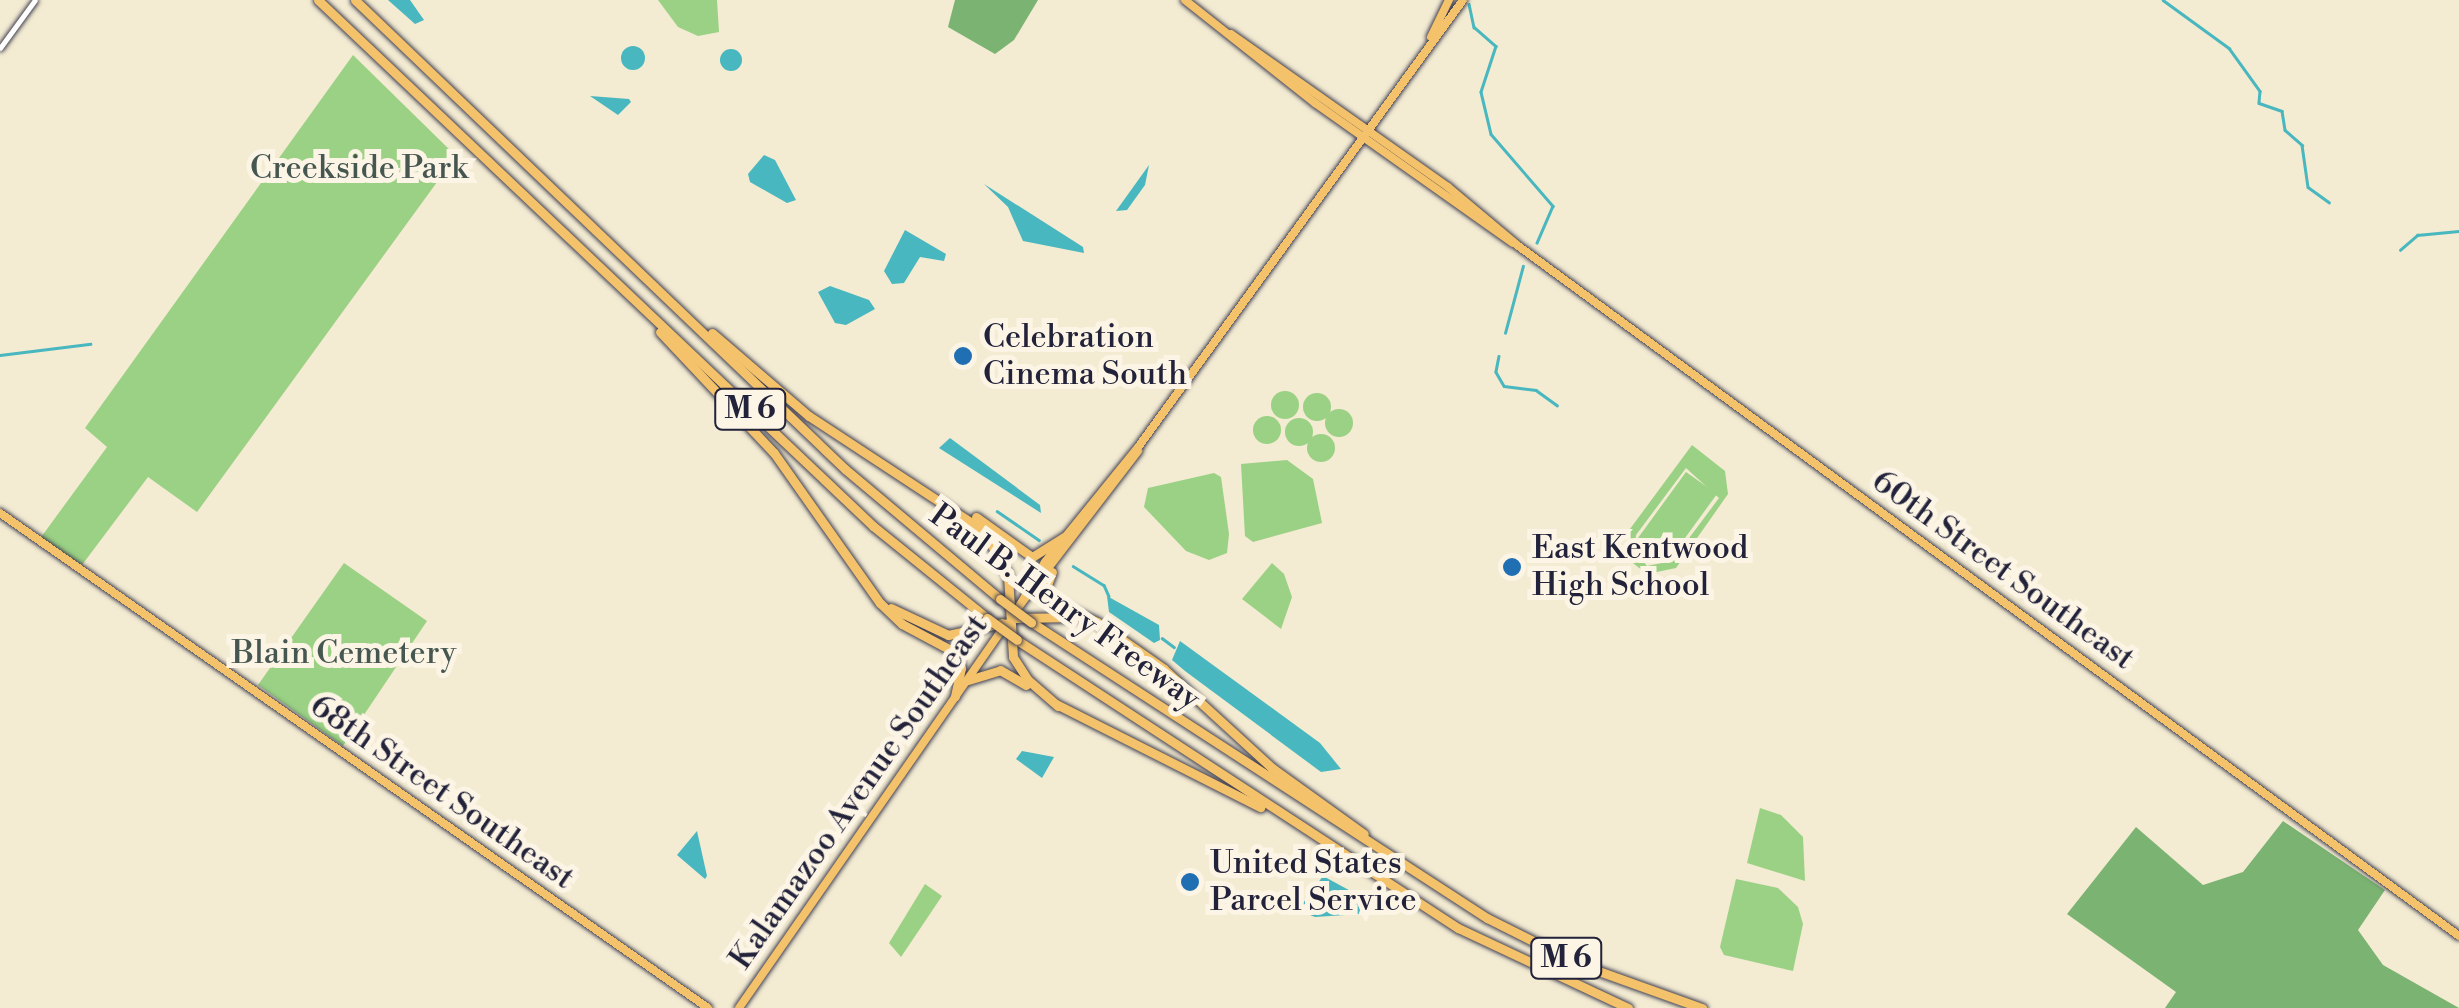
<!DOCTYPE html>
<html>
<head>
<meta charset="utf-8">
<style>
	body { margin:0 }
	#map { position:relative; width:2459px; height:1008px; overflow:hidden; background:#f3ebd2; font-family:"Libre Bodoni",serif }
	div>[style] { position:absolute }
	.green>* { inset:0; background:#9ad184 }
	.round { border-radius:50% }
	.forest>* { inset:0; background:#7bb372 }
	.water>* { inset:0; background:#48b7bf }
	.stream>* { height:2.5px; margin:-1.25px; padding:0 1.25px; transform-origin:1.25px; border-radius:1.25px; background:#48b7bf }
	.roads { filter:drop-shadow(0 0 2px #414052) drop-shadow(0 0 2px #414052) }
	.minor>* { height:5px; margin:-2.5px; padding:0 2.5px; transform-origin:2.5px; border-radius:2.5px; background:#fff }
	.major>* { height:8px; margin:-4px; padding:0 4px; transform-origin:4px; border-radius:4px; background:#f3c26a }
	.highway>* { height:9px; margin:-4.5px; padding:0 4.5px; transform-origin:4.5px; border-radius:4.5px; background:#f3c26a }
	.bridges { filter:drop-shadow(0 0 2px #414052) drop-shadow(0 0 2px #414052) }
	.highway-bridge>* { height:9px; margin:-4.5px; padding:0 4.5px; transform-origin:4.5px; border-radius:4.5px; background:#f3c26a }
	.dots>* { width:28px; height:28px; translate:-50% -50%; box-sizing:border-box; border:5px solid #fcf5e5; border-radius:50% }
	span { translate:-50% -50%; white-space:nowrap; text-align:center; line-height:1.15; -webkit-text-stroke:10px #fcf5e5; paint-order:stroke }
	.shield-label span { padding:2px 8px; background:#fcf5e5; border:2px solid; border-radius:8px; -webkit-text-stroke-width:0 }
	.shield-label { font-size:30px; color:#22223b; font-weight:700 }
	.park-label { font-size:32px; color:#465751 }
	.poi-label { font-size:32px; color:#22223b }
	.left { translate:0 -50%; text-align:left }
	.street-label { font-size:32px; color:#22223b }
</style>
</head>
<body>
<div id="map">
	<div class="green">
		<i style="clip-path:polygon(658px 0,717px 0,719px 32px,698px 36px,678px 27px)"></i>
		<i style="clip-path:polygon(353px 55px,456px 156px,197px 512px,148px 477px,79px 569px,39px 540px,107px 447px,85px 428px)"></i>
		<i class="round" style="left:1271px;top:391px;width:28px;height:28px"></i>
		<i class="round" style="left:1303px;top:393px;width:28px;height:28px"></i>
		<i class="round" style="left:1325px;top:409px;width:28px;height:28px"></i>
		<i class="round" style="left:1253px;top:416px;width:28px;height:28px"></i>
		<i class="round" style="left:1285px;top:418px;width:28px;height:28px"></i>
		<i class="round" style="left:1307px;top:434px;width:28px;height:28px"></i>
		<i style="clip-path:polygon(evenodd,1692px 445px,1725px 471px,1728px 494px,1676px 568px,1647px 574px,1629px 560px,1627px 533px,1692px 445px,1686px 468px,1719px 498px,1672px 561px,1647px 566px,1634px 551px,1636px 535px,1686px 468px)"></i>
		<i style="clip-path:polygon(1287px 460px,1313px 479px,1322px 523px,1253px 542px,1245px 536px,1241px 464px)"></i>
		<i style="clip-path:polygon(1686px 472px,1717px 494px,1669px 560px,1638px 538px)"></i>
		<i style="clip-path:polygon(1214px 473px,1221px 477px,1229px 534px,1227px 553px,1209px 560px,1186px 551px,1144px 507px,1148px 488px)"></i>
		<i style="clip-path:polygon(344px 563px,427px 621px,343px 746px,258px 685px)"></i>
		<i style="clip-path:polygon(1272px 563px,1284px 574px,1292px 597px,1281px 629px,1242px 599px)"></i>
		<i style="clip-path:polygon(1760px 808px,1781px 815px,1803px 837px,1805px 881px,1747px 863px)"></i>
		<i style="clip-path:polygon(1736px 879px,1778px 888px,1798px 907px,1803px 924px,1793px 971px,1724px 955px,1720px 947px)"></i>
		<i style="clip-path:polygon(925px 884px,942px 896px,901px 957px,889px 943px)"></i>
	</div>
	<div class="forest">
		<i style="clip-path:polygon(955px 0,1038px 0,1014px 40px,995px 54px,948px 27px)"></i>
		<i style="clip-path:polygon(2283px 821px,2385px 890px,2358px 930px,2383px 965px,2459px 1008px,2165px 1008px,2176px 992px,2067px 914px,2136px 827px,2203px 885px,2243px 872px)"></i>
	</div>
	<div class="water">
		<i style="clip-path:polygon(388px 0,410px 0,424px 20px,415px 24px)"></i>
		<i class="round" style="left:621px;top:46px;width:24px;height:24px"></i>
		<i class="round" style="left:720px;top:49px;width:22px;height:22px"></i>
		<i style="clip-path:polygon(590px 96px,629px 99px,631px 102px,618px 115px)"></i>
		<i style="clip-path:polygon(764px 155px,775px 160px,796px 200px,787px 203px,750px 182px,748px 174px)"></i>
		<i style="clip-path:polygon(1149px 165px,1145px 185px,1127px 210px,1116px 211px)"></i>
		<i style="clip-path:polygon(984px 184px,1083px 247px,1084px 253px,1023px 241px,1008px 207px)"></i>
		<i style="clip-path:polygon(905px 230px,946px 254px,944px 261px,920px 257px,904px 283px,892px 284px,884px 271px)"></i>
		<i style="clip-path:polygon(830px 286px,869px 300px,875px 309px,846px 325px,835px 323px,818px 292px)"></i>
		<i style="clip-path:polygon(950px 438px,1040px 505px,1041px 513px,939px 448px)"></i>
		<i style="clip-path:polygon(1107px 596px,1159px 625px,1160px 640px,1154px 643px,1109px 612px)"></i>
		<i style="clip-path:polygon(1180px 641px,1320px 743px,1341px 769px,1321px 772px,1185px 671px,1172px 660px)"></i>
		<i style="clip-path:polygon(1022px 751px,1054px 757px,1042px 778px,1016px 759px)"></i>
		<i style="clip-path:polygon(697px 831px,707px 876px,705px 879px,677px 855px)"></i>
		<i style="clip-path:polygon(1323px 876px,1369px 901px,1360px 914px,1315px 917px,1298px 910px)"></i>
	</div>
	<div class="stream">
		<i style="left:2163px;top:0;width:82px;rotate:36deg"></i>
		<i style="left:2229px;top:48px;width:53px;rotate:54.2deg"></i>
		<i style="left:2260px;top:91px;width:12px;rotate:95deg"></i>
		<i style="left:2259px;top:103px;width:24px;rotate:19deg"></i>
		<i style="left:2282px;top:111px;width:19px;rotate:81deg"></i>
		<i style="left:2285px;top:130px;width:23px;rotate:41deg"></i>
		<i style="left:2302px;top:145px;width:42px;rotate:81.9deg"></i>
		<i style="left:2308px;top:187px;width:26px;rotate:36deg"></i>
		<i style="left:1469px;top:4px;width:24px;rotate:78deg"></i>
		<i style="left:1474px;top:27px;width:29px;rotate:41deg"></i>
		<i style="left:1496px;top:46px;width:48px;rotate:108.1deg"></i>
		<i style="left:1481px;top:92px;width:43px;rotate:76.6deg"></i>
		<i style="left:1491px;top:134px;width:95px;rotate:49.3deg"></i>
		<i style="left:1553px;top:206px;width:40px;rotate:113.4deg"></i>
		<i style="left:2400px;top:250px;width:23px;rotate:-41deg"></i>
		<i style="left:2417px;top:235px;width:42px;rotate:-5.4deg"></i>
		<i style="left:1505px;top:333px;width:69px;rotate:-75deg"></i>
		<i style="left:0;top:355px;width:91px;rotate:-7deg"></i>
		<i style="left:1499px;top:356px;width:16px;rotate:101deg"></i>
		<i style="left:1496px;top:372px;width:16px;rotate:60deg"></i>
		<i style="left:1504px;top:386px;width:32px;rotate:7deg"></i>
		<i style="left:1536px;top:390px;width:26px;rotate:36deg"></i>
		<i style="left:997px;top:511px;width:51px;rotate:34.6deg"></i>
		<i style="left:1073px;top:566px;width:36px;rotate:32deg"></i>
		<i style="left:1104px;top:585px;width:12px;rotate:66deg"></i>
		<i style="left:1162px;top:638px;width:15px;rotate:37deg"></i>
	</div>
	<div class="roads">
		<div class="minor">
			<i style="left:0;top:48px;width:59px;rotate:-53.9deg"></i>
		</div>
		<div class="major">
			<i style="left:1185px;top:0;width:166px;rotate:38.4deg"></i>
			<i style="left:1315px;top:103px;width:242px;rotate:35.3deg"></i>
			<i style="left:1231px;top:34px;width:266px;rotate:35.2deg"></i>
			<i style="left:1448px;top:187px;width:90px;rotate:40deg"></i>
			<i style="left:1517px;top:245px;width:1168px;rotate:36.26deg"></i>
			<i style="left:1431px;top:37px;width:41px;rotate:-64.1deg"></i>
			<i style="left:0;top:513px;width:864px;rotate:34.96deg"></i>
			<i style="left:1020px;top:605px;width:50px;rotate:-59.8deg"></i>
			<i style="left:1045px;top:562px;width:149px;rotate:-51deg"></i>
			<i style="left:1139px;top:446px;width:551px;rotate:-54deg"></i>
			<i style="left:1020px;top:605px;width:194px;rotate:-52.5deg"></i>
			<i style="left:739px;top:1008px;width:468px;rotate:-55.2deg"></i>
		</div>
		<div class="highway">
			<i style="left:318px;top:0;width:765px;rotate:43.46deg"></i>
			<i style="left:873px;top:526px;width:146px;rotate:38.9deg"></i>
			<i style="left:355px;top:0;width:678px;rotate:43.75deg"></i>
			<i style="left:845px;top:469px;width:202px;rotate:40deg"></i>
			<i style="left:660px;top:332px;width:166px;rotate:46.7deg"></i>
			<i style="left:774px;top:453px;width:184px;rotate:54.8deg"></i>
			<i style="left:880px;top:603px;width:30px;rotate:44deg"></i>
			<i style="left:902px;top:624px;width:61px;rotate:28.2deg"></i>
			<i style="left:956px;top:653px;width:16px;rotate:72deg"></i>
			<i style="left:961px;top:668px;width:29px;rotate:102deg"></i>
			<i style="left:712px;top:333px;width:128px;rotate:40.6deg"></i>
			<i style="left:809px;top:416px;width:209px;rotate:33.3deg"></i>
			<i style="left:984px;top:531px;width:50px;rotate:61.4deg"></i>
			<i style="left:1008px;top:575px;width:82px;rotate:86.5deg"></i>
			<i style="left:1013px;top:657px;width:27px;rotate:57deg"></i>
			<i style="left:1028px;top:680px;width:40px;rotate:41deg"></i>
			<i style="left:976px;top:517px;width:69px;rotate:35.5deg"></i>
			<i style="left:1032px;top:557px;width:39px;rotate:-32deg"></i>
			<i style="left:1052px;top:572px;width:22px;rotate:111deg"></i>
			<i style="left:1044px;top:593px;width:9px;rotate:54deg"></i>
			<i style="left:1049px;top:600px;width:53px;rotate:24.6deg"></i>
			<i style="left:1097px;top:622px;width:82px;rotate:35deg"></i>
			<i style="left:1164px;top:669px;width:147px;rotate:42.5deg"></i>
			<i style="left:1272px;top:768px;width:113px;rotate:35.7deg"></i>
			<i style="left:891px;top:608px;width:63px;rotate:25.3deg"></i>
			<i style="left:948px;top:635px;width:55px;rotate:-12.5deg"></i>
			<i style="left:1016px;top:618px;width:59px;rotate:-1deg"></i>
			<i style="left:1031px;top:622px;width:544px;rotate:32.99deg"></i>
			<i style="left:1487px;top:918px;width:103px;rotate:26.6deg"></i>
			<i style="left:1579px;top:964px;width:131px;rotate:19.7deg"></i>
			<i style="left:1017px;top:640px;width:527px;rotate:33.15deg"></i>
			<i style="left:1458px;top:928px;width:188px;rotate:25.2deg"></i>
			<i style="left:965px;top:681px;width:37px;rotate:-17deg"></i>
			<i style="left:1000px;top:670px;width:30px;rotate:30deg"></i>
			<i style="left:1056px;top:704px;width:229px;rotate:26.8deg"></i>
		</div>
	</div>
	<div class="bridges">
		<div class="highway-bridge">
			<i style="left:1000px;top:599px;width:39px;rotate:37deg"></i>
			<i style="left:987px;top:618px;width:37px;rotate:36deg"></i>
		</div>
	</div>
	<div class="dots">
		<i style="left:963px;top:356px;background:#1f6fb2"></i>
		<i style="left:1512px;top:567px;background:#1f6fb2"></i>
		<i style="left:1190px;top:882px;background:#1f6fb2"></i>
	</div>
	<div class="shield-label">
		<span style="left:750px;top:409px">M 6</span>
		<span style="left:1566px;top:958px">M 6</span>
	</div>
	<div class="park-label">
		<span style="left:359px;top:168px">Creekside Park</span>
		<span style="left:344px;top:653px">Blain Cemetery</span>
	</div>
	<div class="poi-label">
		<span class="left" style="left:983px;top:356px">Celebration<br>Cinema South</span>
		<span class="left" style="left:1532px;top:567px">East Kentwood<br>High School</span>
		<span class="left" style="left:1210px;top:882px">United States<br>Parcel Service</span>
	</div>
	<div class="street-label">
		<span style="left:2003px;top:570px;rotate:36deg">60th Street Southeast</span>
		<span style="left:1065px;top:607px;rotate:36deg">Paul B. Henry Freeway</span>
		<span style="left:442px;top:792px;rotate:35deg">68th Street Southeast</span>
		<span style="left:859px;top:792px;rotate:-55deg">Kalamazoo Avenue Southeast</span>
	</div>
</div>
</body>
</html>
